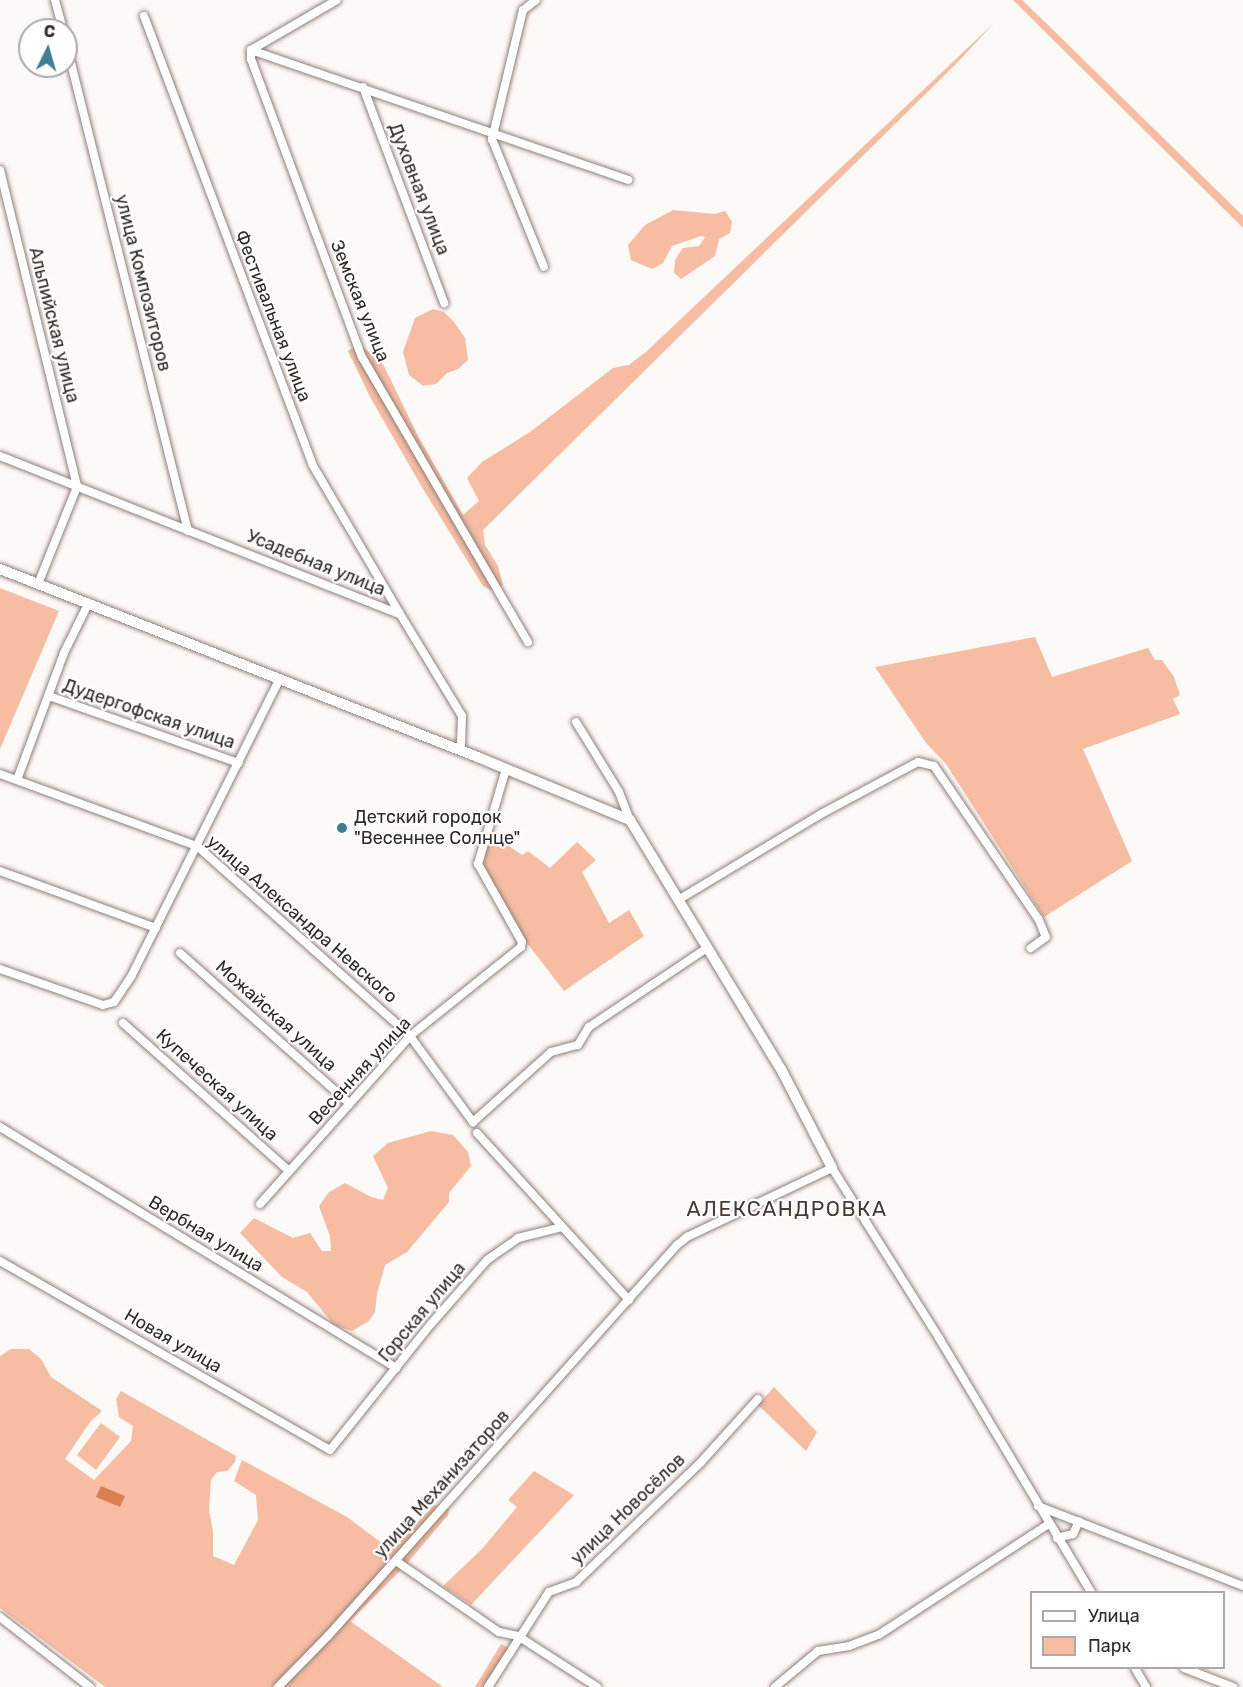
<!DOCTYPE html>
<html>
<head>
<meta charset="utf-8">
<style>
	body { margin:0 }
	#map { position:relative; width:1243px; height:1687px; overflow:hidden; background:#fdf9f7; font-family:Rubik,sans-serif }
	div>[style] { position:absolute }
	.green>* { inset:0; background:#f6bda3 }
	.water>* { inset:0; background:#db7f51 }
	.roads { filter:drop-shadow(0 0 2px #8e7f78) drop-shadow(0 0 2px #8e7f78) }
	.minor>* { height:8px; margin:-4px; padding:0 4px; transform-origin:4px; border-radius:4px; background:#fff }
	.tertiary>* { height:10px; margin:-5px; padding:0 5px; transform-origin:5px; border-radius:5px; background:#fff }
	.dots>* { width:16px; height:16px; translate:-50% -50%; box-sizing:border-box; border:3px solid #fff; border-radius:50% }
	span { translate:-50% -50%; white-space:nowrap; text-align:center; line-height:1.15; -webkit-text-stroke:4.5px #fff; paint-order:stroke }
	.street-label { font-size:18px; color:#302a27 }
	.poi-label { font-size:18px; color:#302a27 }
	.left { translate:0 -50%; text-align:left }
	.quarter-label { font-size:21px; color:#473a33; letter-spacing:1.5px }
	.legend { position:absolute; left:1030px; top:1591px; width:195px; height:78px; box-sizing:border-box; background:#fff; border:2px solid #acaaa9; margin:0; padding:8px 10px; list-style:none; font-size:18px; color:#302a27 }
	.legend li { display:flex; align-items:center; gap:12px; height:30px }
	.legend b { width:30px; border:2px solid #acaaa9 }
	.north { position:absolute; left:18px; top:18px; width:60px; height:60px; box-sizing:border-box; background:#fff; border:2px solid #acaaa9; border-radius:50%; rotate:5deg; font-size:16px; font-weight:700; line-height:24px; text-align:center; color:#302a27 }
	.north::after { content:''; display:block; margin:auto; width:21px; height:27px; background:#417d95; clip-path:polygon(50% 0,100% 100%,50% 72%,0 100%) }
</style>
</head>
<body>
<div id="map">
	<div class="green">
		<i style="clip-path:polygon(1013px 0,1022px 0,1048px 25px,1243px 216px,1243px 228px)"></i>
		<i style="clip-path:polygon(994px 23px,957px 63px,483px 530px,485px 545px,498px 566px,503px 585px,493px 591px,483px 586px,423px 489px,370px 397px,348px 351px,355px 346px,364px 348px,383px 364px,419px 438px,463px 515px,479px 501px,467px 478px,482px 462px,530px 432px,613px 368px,629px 365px,647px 351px)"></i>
		<i style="clip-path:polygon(673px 210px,715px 214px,725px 211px,732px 222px,730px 233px,719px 239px,715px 256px,681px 279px,674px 273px,675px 260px,683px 248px,699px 246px,705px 237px,701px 236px,672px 246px,663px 263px,652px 269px,631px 260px,628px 245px,645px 225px)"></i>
		<i style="clip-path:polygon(433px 309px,444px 312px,454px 322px,465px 338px,468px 360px,458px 369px,447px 373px,436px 384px,423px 386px,409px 375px,403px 352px,415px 318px)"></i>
		<i style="clip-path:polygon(0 588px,59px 611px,0 749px)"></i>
		<i style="clip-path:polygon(1035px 637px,1052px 677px,1148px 648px,1155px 660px,1162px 660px,1174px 677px,1180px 695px,1173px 699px,1180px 714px,1083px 749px,1132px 861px,1044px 917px,946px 764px,926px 743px,875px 667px)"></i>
		<i style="clip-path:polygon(492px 834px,522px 855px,528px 851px,550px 868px,577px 842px,596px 860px,582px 872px,609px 923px,629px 910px,644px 936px,564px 991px,527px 943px,483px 867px,487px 841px)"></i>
		<i style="clip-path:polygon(431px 1131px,453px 1135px,468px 1152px,471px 1166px,449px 1193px,449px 1202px,407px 1252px,385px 1265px,377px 1294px,375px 1312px,369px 1321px,352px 1331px,334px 1325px,307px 1292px,282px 1277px,240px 1233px,254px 1218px,293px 1238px,310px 1233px,322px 1251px,331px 1251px,330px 1236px,319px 1206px,329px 1192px,345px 1183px,371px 1197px,383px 1200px,388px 1188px,373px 1156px,388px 1143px)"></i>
		<i style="clip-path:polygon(11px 1349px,29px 1349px,41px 1359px,51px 1377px,102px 1411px,90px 1422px,65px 1459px,94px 1480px,131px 1441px,133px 1426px,119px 1417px,116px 1399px,121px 1391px,236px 1456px,235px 1462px,227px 1471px,217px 1472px,211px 1480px,209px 1510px,213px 1531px,213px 1556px,234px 1565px,258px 1520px,256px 1495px,234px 1481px,242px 1460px,347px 1517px,391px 1550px,434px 1505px,449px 1509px,448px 1515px,405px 1566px,350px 1621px,443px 1687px,105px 1687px,0 1608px,0 1356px)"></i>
		<i style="clip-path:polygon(774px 1387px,817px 1432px,806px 1451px,758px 1405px)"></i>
		<i style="clip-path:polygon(101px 1423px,120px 1437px,96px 1470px,77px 1455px)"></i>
		<i style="clip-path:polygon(534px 1471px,574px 1495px,471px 1605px,443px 1586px,482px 1549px,517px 1507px,508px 1500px)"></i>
		<i style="clip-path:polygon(501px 1644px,514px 1651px,492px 1687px,475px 1687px)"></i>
	</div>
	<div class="water">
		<i style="clip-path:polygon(101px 1486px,125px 1496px,120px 1507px,96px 1497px)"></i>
	</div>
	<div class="roads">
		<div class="minor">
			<i style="left:55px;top:0;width:31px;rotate:75deg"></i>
			<i style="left:536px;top:0;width:16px;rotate:142deg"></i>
			<i style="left:523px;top:10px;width:133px;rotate:103.5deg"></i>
			<i style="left:492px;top:139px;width:138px;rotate:67.9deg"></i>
			<i style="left:144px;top:16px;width:478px;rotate:69.4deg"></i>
			<i style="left:312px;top:464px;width:174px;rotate:59.6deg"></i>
			<i style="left:66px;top:43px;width:503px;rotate:75.96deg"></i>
			<i style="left:251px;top:50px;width:9px;rotate:90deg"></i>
			<i style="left:251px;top:59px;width:318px;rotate:69.6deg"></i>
			<i style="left:362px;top:357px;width:330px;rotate:59.8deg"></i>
			<i style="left:251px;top:50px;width:399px;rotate:19deg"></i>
			<i style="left:251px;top:50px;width:99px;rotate:-30.2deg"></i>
			<i style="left:363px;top:87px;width:231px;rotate:69.4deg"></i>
			<i style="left:0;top:170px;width:326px;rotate:76.3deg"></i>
			<i style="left:0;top:456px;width:430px;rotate:21.6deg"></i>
			<i style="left:400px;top:614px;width:119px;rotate:58.7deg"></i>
			<i style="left:462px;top:716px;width:34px;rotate:92deg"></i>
			<i style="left:38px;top:584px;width:105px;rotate:-68.1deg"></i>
			<i style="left:49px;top:696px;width:201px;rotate:19.5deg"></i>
			<i style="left:576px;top:722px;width:82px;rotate:58.4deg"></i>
			<i style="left:619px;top:792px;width:30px;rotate:69deg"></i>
			<i style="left:0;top:774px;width:210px;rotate:20.1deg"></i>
			<i style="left:197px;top:846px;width:285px;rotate:41.7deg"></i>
			<i style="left:410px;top:1036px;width:107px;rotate:53.8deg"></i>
			<i style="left:473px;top:1122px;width:105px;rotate:-41.9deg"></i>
			<i style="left:551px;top:1052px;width:28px;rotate:-15deg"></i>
			<i style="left:578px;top:1045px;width:21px;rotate:-59deg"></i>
			<i style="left:589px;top:1027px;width:142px;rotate:-33.8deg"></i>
			<i style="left:17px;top:780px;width:135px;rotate:-69.7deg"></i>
			<i style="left:64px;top:653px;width:55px;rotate:-63.9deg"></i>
			<i style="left:0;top:871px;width:166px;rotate:20.1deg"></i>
			<i style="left:678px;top:900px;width:167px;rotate:-31deg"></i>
			<i style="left:821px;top:814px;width:110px;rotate:-28.2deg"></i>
			<i style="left:918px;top:762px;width:16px;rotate:14deg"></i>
			<i style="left:934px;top:766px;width:186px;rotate:55.7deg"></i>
			<i style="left:1039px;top:920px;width:18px;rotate:68deg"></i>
			<i style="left:1046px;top:937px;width:19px;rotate:144deg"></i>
			<i style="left:180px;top:953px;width:227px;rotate:41.6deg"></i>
			<i style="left:0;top:969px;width:109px;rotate:19.3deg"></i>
			<i style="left:103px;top:1005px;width:11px;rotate:-15deg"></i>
			<i style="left:114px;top:1002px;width:32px;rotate:-56deg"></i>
			<i style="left:132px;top:975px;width:330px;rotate:-63.5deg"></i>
			<i style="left:123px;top:1023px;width:222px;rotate:41.7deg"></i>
			<i style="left:0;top:1127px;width:464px;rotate:31.3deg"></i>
			<i style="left:477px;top:1133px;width:226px;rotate:47.7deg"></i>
			<i style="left:260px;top:1204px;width:225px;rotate:-48.2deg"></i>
			<i style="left:410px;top:1036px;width:142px;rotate:-38.7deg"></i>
			<i style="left:521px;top:947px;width:5px;rotate:-79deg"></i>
			<i style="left:522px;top:942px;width:90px;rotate:-119.4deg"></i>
			<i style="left:478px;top:864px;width:99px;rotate:-73.6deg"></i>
			<i style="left:0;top:1261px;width:380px;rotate:29.8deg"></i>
			<i style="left:330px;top:1450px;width:161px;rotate:-51.3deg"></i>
			<i style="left:431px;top:1324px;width:85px;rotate:-48.8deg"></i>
			<i style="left:487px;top:1260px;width:38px;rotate:-35deg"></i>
			<i style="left:518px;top:1238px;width:45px;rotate:-14deg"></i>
			<i style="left:1038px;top:1506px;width:220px;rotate:21.3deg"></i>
			<i style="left:1057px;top:1538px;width:16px;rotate:-14deg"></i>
			<i style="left:1073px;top:1534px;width:14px;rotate:-65deg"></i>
			<i style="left:396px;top:1561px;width:125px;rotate:34.6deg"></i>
			<i style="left:499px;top:1632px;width:19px;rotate:12deg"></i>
			<i style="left:518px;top:1636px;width:94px;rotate:32.8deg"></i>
			<i style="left:0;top:1617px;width:114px;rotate:37.9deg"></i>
			<i style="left:1135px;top:1668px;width:22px;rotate:60deg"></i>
			<i style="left:1184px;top:1668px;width:53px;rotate:21.2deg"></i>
			<i style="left:278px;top:1687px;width:71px;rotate:-45.6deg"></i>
			<i style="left:328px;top:1636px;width:524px;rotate:-48.25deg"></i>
			<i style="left:677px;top:1245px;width:13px;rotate:-39deg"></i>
			<i style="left:687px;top:1237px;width:161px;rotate:-25.4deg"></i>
			<i style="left:832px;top:1168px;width:201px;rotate:57.8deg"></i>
			<i style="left:939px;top:1338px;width:296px;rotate:59.1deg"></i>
			<i style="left:488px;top:1687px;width:113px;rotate:-57.3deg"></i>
			<i style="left:549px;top:1592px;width:29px;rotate:-20deg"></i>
			<i style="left:576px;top:1582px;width:173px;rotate:-43.8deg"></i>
			<i style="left:701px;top:1462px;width:85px;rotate:-47.9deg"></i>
			<i style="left:775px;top:1687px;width:56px;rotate:-39.9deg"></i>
			<i style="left:818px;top:1651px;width:31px;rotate:-9deg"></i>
			<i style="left:849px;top:1646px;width:33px;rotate:-21deg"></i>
			<i style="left:880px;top:1634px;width:202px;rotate:-33.1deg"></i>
		</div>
		<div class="tertiary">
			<i style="left:0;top:569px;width:516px;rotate:21.49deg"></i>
			<i style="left:480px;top:758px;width:162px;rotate:22.5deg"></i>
			<i style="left:630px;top:820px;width:293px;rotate:58.8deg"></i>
			<i style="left:782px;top:1071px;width:109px;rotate:62.7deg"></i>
		</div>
	</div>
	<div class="dots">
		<i style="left:342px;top:828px;background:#417d95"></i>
	</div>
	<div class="street-label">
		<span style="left:419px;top:189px;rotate:69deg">Духовная улица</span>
		<span style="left:143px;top:283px;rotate:76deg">улица Композиторов</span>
		<span style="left:360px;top:301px;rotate:68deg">Земская улица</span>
		<span style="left:273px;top:316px;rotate:69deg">Фестивальная улица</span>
		<span style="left:54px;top:325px;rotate:76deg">Альпийская улица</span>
		<span style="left:316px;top:563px;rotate:22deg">Усадебная улица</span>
		<span style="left:149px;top:714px;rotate:19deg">Дудергофская улица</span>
		<span style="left:302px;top:919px;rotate:41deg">улица Александра Невского</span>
		<span style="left:276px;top:1016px;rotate:42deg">Можайская улица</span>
		<span style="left:360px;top:1071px;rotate:-47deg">Весенняя улица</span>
		<span style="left:217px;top:1085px;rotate:42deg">Купеческая улица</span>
		<span style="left:206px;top:1234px;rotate:31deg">Вербная улица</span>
		<span style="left:422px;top:1312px;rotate:-50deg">Горская улица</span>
		<span style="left:173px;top:1341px;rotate:30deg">Новая улица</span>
		<span style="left:442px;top:1484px;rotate:-48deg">улица Механизаторов</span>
		<span style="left:628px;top:1509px;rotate:-44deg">улица Новосёлов</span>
	</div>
	<div class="poi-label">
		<span class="left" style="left:354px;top:828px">Детский городок<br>"Весеннее Солнце"</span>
	</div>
	<div class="quarter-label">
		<span style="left:787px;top:1209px">АЛЕКСАНДРОВКА</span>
	</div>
	<ul class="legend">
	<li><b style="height:8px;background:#fff"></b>Улица</li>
	<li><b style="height:16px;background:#f6bda3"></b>Парк</li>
	</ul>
	<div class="north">С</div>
</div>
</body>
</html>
